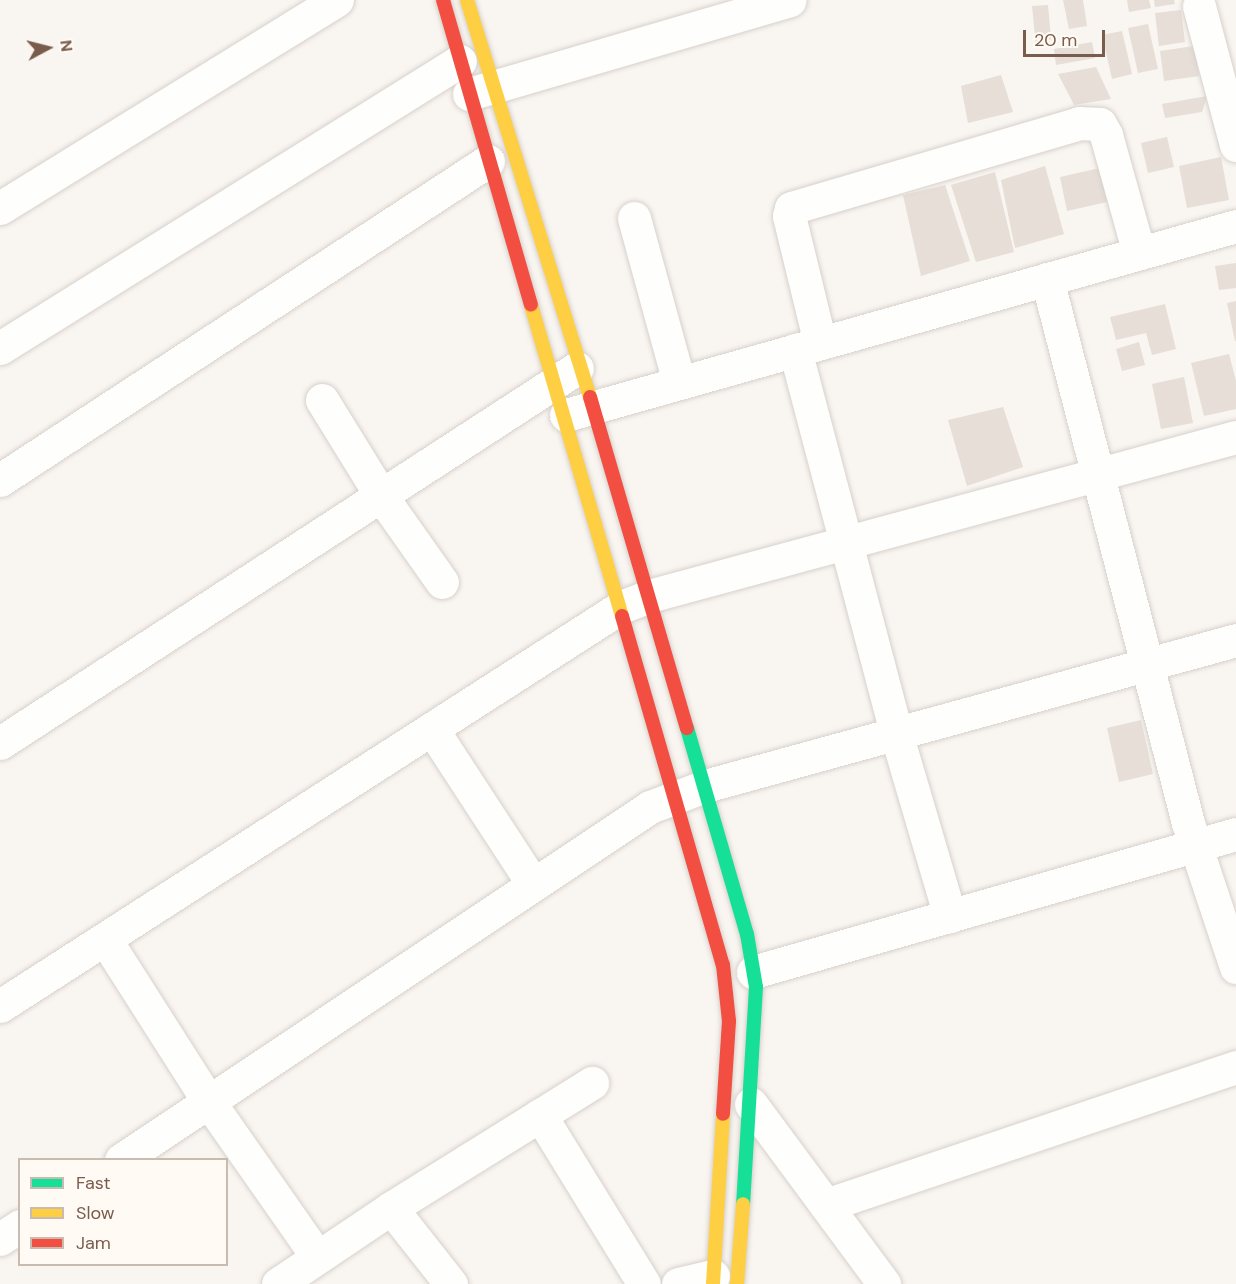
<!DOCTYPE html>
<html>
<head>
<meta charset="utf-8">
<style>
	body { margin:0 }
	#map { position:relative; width:1236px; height:1284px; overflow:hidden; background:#f9f5f0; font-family:"DM Sans",sans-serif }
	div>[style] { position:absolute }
	.building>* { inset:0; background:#e6ded7 }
	.roads { filter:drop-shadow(0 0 2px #d7d1cb) drop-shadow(0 0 2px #d7d1cb) }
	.street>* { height:33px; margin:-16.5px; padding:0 16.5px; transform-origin:16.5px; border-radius:16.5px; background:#fefefd }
	.fast>* { height:14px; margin:-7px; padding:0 7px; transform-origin:7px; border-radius:7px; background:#16e098 }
	.slow>* { height:14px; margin:-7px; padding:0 7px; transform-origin:7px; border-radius:7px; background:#ffcf43 }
	.jam>* { height:14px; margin:-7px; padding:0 7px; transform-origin:7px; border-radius:7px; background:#f24e42 }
	span { translate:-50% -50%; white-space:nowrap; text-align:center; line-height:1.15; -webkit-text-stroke:4.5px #fffaf3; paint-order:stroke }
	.legend { position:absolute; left:18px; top:1158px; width:210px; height:108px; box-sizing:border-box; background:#fffaf3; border:2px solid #cabbb1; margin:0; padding:8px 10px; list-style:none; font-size:18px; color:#7a5c4d }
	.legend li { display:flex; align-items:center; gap:12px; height:30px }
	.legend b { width:30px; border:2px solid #cabbb1 }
	.north { position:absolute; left:18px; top:18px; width:60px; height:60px; -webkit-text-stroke:4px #fffaf3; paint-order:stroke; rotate:83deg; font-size:16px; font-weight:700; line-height:24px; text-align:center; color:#7a5c4d }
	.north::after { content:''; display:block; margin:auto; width:21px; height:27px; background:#7a5c4d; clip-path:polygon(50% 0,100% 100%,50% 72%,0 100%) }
	.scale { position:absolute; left:1023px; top:30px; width:82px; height:27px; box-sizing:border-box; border:3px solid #7a5c4d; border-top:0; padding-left:8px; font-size:18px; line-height:21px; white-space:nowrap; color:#7a5c4d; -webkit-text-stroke:4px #fffaf3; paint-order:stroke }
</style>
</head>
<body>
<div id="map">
	<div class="building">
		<i style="clip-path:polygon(1063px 0,1083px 0,1087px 26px,1069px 29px)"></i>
		<i style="clip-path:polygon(1127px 0,1149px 0,1151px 8px,1129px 12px)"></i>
		<i style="clip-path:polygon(1154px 0,1174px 0,1175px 4px,1155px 7px)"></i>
		<i style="clip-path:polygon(1048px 5px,1051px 39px,1036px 46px,1032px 6px)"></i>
		<i style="clip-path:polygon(1181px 10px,1185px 42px,1159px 46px,1155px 13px)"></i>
		<i style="clip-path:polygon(1148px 24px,1158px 69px,1138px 73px,1128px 28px)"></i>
		<i style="clip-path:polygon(1122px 31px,1132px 74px,1112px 79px,1102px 35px)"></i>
		<i style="clip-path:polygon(1092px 42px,1095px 58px,1056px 65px,1054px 49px)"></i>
		<i style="clip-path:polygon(1194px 46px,1199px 76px,1164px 81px,1160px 51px)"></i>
		<i style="clip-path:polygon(1096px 67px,1111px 99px,1074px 105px,1058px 74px)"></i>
		<i style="clip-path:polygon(1001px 75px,1013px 112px,968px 123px,961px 86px)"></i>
		<i style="clip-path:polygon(1207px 96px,1202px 112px,1165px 118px,1162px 104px)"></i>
		<i style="clip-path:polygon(1167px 137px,1174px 167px,1148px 173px,1141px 143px)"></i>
		<i style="clip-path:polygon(1221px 157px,1229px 200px,1187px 208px,1179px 166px)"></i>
		<i style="clip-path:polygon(1045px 166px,1064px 234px,1015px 248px,1001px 180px)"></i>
		<i style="clip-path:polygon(1100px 168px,1107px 202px,1067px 211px,1060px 177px)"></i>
		<i style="clip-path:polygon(995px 172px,1014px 252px,976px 262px,951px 185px)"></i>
		<i style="clip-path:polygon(945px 185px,970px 261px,921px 276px,903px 195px)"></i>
		<i style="clip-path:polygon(1236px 263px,1236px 288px,1219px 290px,1215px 266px)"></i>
		<i style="clip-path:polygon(1236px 301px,1236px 341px,1235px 341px,1227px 303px)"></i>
		<i style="clip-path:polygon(1165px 304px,1176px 349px,1152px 355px,1146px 333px,1116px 340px,1110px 317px)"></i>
		<i style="clip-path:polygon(1139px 342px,1145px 365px,1122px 371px,1116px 349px)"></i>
		<i style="clip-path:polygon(1229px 354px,1236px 381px,1236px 409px,1204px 416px,1191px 363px)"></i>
		<i style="clip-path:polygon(1184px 377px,1193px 423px,1161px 429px,1152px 384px)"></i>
		<i style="clip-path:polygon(1003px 407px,1023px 467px,967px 486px,948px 420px)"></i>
		<i style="clip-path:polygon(1141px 720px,1153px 774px,1119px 782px,1107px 728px)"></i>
	</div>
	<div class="roads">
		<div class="street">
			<i style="left:1199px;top:6px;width:144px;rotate:75.1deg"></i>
			<i style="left:469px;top:94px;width:334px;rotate:-16.3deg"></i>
			<i style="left:0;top:208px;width:396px;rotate:-31.7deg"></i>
			<i style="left:634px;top:218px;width:171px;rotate:74.7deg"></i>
			<i style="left:1047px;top:279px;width:562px;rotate:75.47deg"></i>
			<i style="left:1188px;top:823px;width:152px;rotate:71.6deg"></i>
			<i style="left:820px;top:343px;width:131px;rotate:-103.7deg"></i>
			<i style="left:789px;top:216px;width:8px;rotate:-76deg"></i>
			<i style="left:791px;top:208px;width:300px;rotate:-16.4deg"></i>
			<i style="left:1079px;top:123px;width:21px;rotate:3deg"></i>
			<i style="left:1100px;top:124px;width:13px;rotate:61deg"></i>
			<i style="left:1106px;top:135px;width:123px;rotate:74.4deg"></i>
			<i style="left:0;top:348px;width:542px;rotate:-31.96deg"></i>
			<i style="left:795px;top:350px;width:396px;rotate:75.2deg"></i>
			<i style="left:896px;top:733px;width:191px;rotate:73.6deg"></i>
			<i style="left:322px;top:400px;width:114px;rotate:58.3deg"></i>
			<i style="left:382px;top:497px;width:104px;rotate:54.8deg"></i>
			<i style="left:566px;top:415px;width:696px;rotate:-15.75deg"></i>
			<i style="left:0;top:480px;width:583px;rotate:-33.17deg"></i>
			<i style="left:432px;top:729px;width:185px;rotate:56.9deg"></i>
			<i style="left:0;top:743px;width:688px;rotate:-33.02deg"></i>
			<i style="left:105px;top:939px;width:193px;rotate:57.5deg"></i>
			<i style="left:209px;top:1102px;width:188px;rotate:55deg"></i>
			<i style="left:753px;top:972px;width:502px;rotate:-15.95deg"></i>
			<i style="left:0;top:1006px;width:738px;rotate:-32.72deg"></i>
			<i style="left:621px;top:607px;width:30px;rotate:-21deg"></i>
			<i style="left:649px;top:596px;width:608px;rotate:-15.16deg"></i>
			<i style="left:751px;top:1104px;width:224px;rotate:53.5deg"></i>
			<i style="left:540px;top:1115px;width:198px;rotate:58.4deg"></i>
			<i style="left:121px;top:1160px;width:636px;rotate:-33.72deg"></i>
			<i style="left:650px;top:807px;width:59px;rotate:-20.9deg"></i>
			<i style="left:705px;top:786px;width:551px;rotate:-15.37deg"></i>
			<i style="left:826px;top:1205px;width:433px;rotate:-18.6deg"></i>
			<i style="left:391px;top:1208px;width:97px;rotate:51.7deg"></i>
			<i style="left:0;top:1239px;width:24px;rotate:-33deg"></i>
			<i style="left:278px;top:1284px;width:136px;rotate:-33.9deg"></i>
			<i style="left:391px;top:1208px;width:237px;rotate:-31.9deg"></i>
			<i style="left:678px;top:1284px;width:36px;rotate:-13deg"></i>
		</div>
		<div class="fast">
			<i style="left:687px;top:728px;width:215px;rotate:73.8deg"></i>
			<i style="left:747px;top:934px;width:54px;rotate:80.4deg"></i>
			<i style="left:756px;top:987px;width:217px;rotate:93.4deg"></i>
		</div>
		<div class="slow">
			<i style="left:467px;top:0;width:416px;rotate:72.8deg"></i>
			<i style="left:531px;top:305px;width:324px;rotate:73.7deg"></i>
			<i style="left:713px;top:1284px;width:170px;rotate:-86.6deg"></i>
			<i style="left:737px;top:1284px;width:80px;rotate:-85.7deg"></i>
		</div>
		<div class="jam">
			<i style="left:443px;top:0;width:317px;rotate:73.9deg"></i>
			<i style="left:590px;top:397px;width:345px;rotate:73.7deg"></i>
			<i style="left:622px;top:616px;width:363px;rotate:73.9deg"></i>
			<i style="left:723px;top:965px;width:56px;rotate:83.9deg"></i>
			<i style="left:729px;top:1021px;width:93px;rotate:93.7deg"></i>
		</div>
	</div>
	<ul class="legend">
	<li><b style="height:8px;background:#16e098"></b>Fast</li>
	<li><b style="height:8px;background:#ffcf43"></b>Slow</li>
	<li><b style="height:8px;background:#f24e42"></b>Jam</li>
	</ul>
	<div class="north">N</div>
	<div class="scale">20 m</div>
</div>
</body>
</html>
